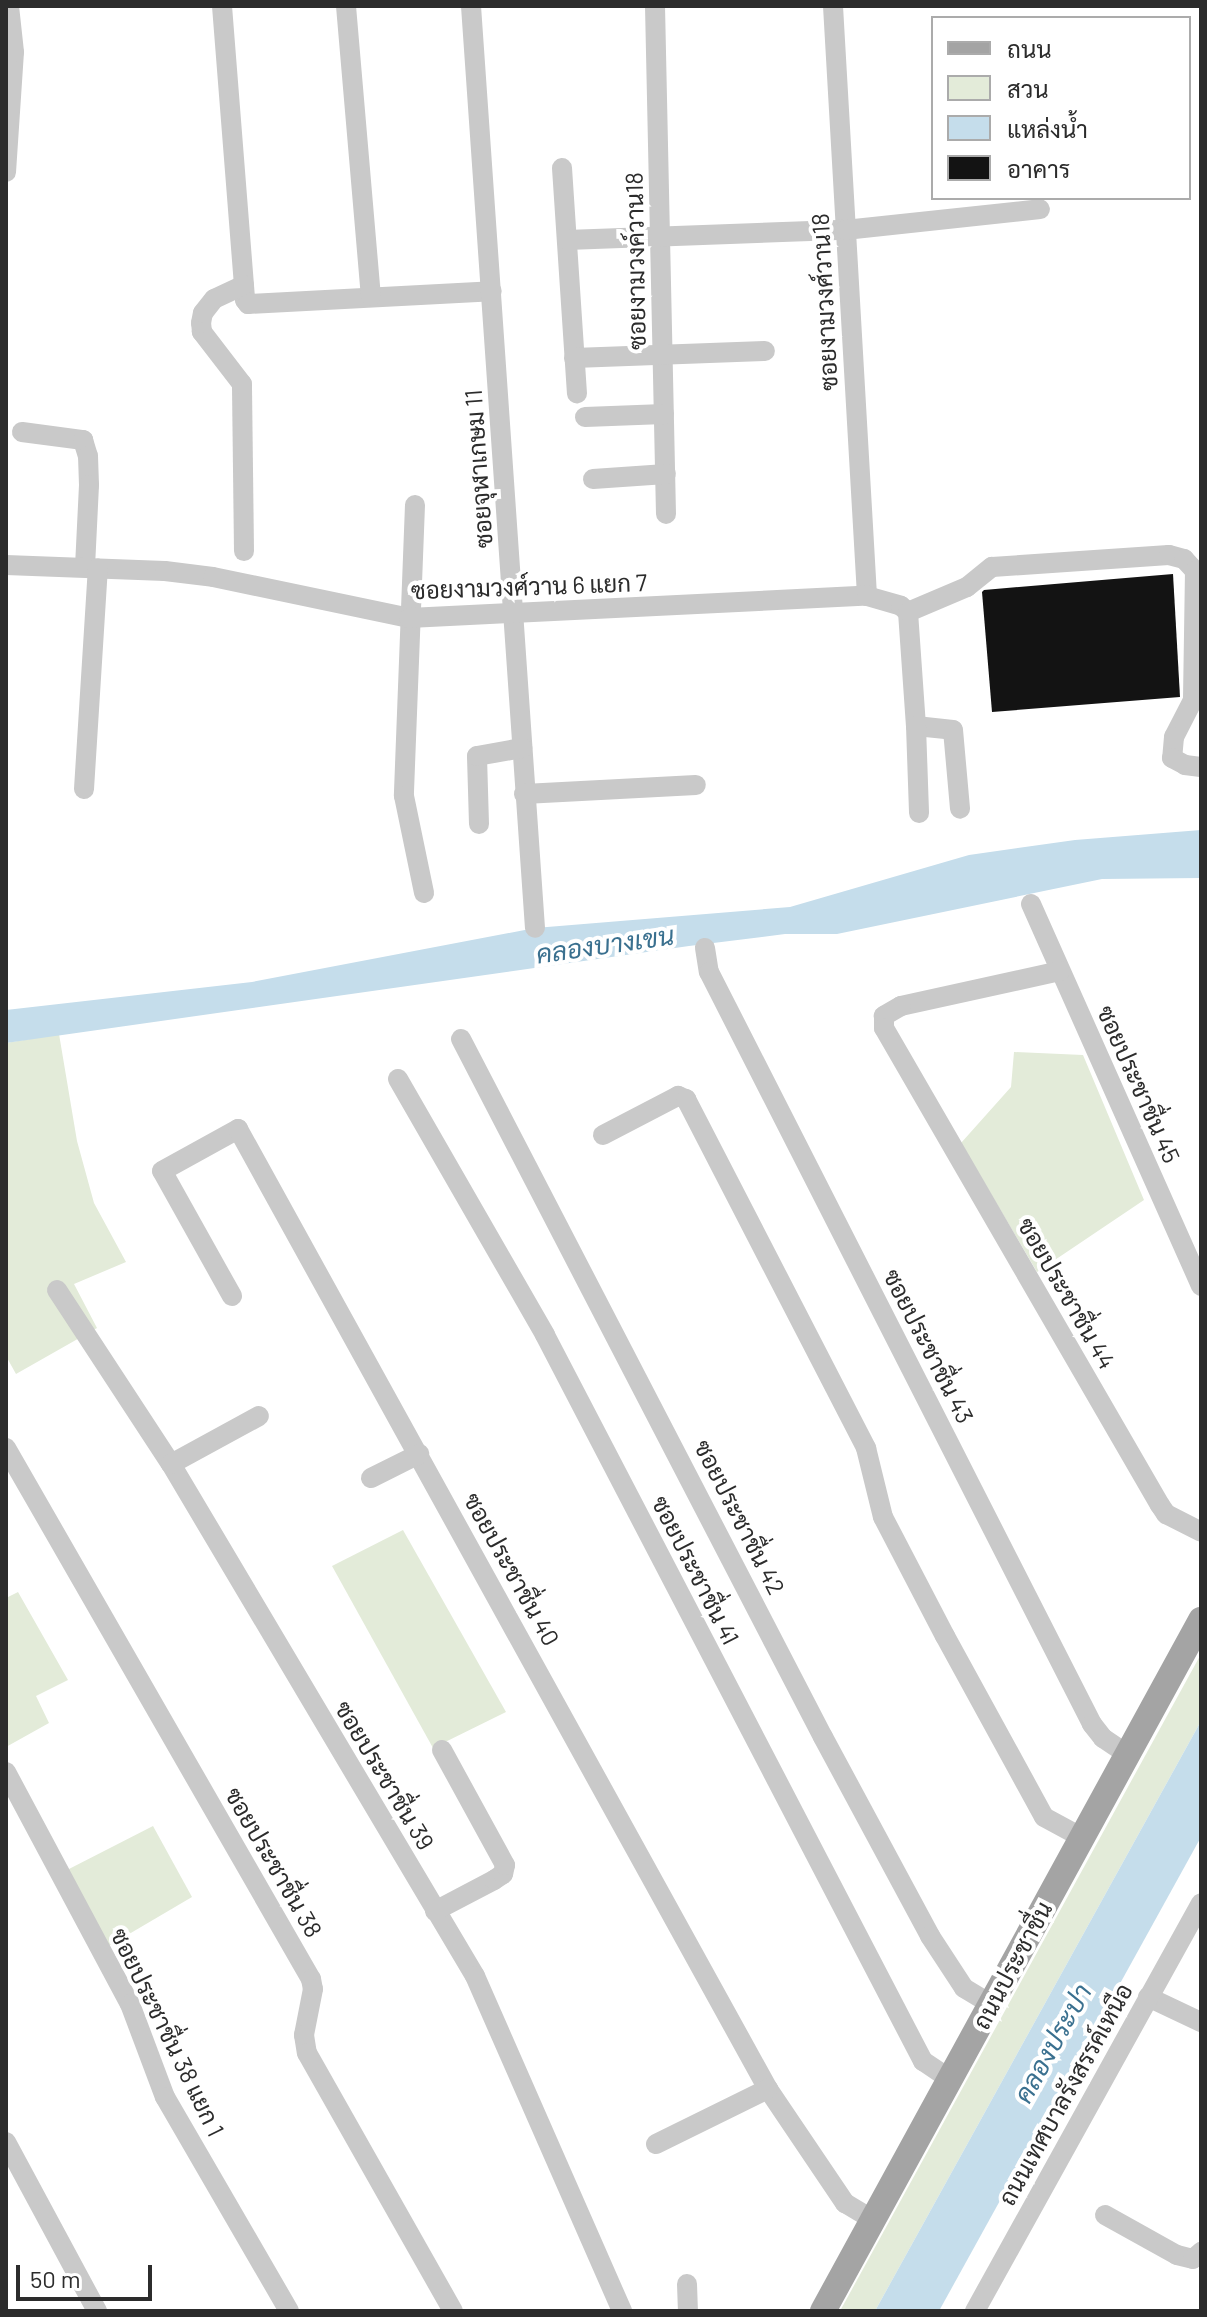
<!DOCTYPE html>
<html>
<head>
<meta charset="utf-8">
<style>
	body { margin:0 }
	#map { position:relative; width:1207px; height:2317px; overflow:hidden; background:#fff; font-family:Barlow,Sarabun,sans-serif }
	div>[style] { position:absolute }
	.green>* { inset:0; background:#e3ebd9 }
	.water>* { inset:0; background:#c5ddeb }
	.building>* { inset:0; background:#131313 }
	.minor>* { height:20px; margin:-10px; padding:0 10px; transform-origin:10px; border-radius:10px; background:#c9c9c9 }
	.major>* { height:26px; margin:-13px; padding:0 13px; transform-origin:13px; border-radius:13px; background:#a4a4a4 }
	span { translate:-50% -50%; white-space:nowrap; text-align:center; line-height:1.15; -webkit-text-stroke:8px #fff; paint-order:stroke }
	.street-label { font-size:24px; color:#2c2c2c }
	.water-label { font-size:26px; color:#3a708f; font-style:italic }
	.frame { position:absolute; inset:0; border:8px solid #2c2c2c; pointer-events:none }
	.legend { position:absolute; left:931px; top:16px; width:260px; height:184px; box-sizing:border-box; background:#fff; border:2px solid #ababab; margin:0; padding:10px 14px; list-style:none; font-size:24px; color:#2c2c2c }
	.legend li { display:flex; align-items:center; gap:16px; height:40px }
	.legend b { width:40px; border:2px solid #ababab }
	.scale { position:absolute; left:16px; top:2265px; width:136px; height:36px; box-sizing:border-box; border:4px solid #2c2c2c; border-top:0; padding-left:10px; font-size:24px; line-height:28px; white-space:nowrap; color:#2c2c2c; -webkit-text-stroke:6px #fff; paint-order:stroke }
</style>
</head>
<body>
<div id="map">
	<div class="green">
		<i style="clip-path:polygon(59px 1034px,77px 1141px,94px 1203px,126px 1262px,74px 1284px,97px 1328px,16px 1374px,6px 1356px,6px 1043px)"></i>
		<i style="clip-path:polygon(1014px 1052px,1083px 1055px,1144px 1200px,1037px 1272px,961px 1143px,1011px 1087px)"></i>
		<i style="clip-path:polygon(403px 1530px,506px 1712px,433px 1748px,332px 1566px)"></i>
		<i style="clip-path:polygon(18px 1592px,68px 1680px,36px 1696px,49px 1723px,6px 1747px,6px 1598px)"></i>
		<i style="clip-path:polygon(1201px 1654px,1201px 1721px,875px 2311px,840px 2311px)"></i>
		<i style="clip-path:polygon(153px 1826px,192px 1897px,107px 1947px,67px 1870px)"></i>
	</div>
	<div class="water">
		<i style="clip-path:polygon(1201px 830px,1201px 878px,1102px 879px,837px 934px,785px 934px,689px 946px,6px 1043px,6px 1010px,252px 982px,535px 928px,790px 907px,969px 855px,1075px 840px)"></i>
		<i style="clip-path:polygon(1201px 1721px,1201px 1837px,939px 2311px,875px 2311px)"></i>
	</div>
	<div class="building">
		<i style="clip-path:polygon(1173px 574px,1180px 697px,992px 712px,982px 592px,984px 590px)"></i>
	</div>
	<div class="minor">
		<i style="left:222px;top:6px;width:295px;rotate:85.5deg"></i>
		<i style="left:245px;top:300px;width:5px;rotate:53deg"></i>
		<i style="left:248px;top:304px;width:244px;rotate:-3deg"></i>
		<i style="left:346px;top:6px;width:291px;rotate:85.1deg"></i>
		<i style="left:471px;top:6px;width:924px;rotate:86.03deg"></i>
		<i style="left:655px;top:6px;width:508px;rotate:88.76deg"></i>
		<i style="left:833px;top:6px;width:591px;rotate:86.7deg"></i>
		<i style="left:562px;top:168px;width:226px;rotate:86.2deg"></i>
		<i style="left:6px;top:172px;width:120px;rotate:-86.2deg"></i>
		<i style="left:14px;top:52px;width:46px;rotate:-96.2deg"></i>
		<i style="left:567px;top:240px;width:278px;rotate:-2.1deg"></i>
		<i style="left:845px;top:230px;width:196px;rotate:-6.1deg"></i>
		<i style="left:574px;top:358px;width:191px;rotate:-2.1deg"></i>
		<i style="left:585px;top:417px;width:79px;rotate:-2.2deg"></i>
		<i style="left:22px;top:432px;width:62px;rotate:7.5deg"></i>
		<i style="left:83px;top:440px;width:17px;rotate:73deg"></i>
		<i style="left:88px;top:456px;width:29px;rotate:88deg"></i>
		<i style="left:89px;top:485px;width:82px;rotate:92.8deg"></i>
		<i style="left:593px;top:479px;width:73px;rotate:-3.9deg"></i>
		<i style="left:415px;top:505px;width:291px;rotate:92.2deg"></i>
		<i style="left:404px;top:796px;width:99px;rotate:78.3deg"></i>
		<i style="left:244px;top:551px;width:167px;rotate:-90.7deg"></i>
		<i style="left:242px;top:384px;width:66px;rotate:-127.6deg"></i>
		<i style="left:202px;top:332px;width:9px;rotate:-96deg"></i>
		<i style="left:201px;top:323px;width:10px;rotate:-79deg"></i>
		<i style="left:203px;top:313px;width:18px;rotate:-52deg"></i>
		<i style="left:214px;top:299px;width:33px;rotate:-25deg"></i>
		<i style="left:6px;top:565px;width:159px;rotate:2.2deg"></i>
		<i style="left:165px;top:571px;width:48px;rotate:7.1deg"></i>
		<i style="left:213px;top:577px;width:200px;rotate:11.8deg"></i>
		<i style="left:409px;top:618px;width:459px;rotate:-2.8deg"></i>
		<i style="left:867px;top:596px;width:35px;rotate:16deg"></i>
		<i style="left:901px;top:606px;width:9px;rotate:41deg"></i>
		<i style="left:908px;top:612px;width:114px;rotate:86deg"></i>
		<i style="left:916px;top:726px;width:37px;rotate:6deg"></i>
		<i style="left:953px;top:730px;width:79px;rotate:84.9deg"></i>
		<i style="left:908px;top:612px;width:64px;rotate:-23deg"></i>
		<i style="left:967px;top:587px;width:32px;rotate:-39deg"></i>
		<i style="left:992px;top:567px;width:177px;rotate:-3.9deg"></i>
		<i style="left:1169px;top:555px;width:16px;rotate:15deg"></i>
		<i style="left:1184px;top:559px;width:16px;rotate:47deg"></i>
		<i style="left:1195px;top:571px;width:129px;rotate:90.9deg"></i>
		<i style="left:1193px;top:700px;width:42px;rotate:117.2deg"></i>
		<i style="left:1174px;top:737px;width:21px;rotate:95deg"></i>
		<i style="left:1172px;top:758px;width:15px;rotate:28deg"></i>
		<i style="left:1185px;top:765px;width:16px;rotate:7deg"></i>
		<i style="left:916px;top:726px;width:87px;rotate:88deg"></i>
		<i style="left:84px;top:789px;width:221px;rotate:-86.4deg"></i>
		<i style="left:524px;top:794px;width:172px;rotate:-3deg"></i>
		<i style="left:479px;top:824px;width:68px;rotate:-91.7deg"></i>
		<i style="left:477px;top:756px;width:46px;rotate:-10.1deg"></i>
		<i style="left:1031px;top:904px;width:418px;rotate:66deg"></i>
		<i style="left:705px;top:948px;width:24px;rotate:81deg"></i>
		<i style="left:709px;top:972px;width:844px;rotate:63.01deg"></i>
		<i style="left:1092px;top:1724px;width:18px;rotate:52deg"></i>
		<i style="left:1103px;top:1738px;width:29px;rotate:34deg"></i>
		<i style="left:1060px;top:971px;width:163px;rotate:167.6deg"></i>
		<i style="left:901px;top:1006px;width:20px;rotate:150deg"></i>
		<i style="left:884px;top:1016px;width:12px;rotate:90deg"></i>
		<i style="left:884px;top:1028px;width:551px;rotate:59.95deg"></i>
		<i style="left:1160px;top:1505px;width:11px;rotate:56deg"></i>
		<i style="left:1166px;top:1514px;width:39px;rotate:27deg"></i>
		<i style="left:461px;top:1039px;width:786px;rotate:62.59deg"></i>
		<i style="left:823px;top:1737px;width:226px;rotate:61.7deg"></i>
		<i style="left:930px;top:1936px;width:62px;rotate:56.8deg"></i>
		<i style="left:964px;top:1988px;width:31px;rotate:31deg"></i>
		<i style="left:398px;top:1079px;width:295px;rotate:60.1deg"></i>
		<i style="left:545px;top:1335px;width:819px;rotate:62.5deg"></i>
		<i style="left:923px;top:2061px;width:32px;rotate:34deg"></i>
		<i style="left:603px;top:1135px;width:85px;rotate:-27.5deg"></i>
		<i style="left:678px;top:1096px;width:9px;rotate:21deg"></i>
		<i style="left:686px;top:1099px;width:393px;rotate:62.7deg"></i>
		<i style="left:866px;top:1448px;width:71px;rotate:76.2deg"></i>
		<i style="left:883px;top:1517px;width:134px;rotate:62.5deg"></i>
		<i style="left:945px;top:1636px;width:206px;rotate:61.3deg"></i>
		<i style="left:1044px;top:1817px;width:42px;rotate:28.4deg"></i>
		<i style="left:57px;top:1290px;width:208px;rotate:56.8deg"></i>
		<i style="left:171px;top:1464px;width:595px;rotate:59.3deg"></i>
		<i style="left:475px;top:1976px;width:366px;rotate:66.3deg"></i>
		<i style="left:232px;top:1296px;width:143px;rotate:-119.2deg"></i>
		<i style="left:162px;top:1171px;width:87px;rotate:-28.9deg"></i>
		<i style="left:238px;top:1129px;width:1097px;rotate:61.1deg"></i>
		<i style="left:768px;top:2089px;width:138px;rotate:56deg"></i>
		<i style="left:845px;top:2203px;width:33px;rotate:31deg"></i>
		<i style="left:6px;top:1448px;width:612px;rotate:60.13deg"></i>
		<i style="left:311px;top:1979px;width:10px;rotate:79deg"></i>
		<i style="left:313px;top:1989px;width:47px;rotate:101.1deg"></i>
		<i style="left:304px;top:2035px;width:18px;rotate:81deg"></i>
		<i style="left:307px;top:2053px;width:296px;rotate:60.5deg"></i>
		<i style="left:171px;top:1464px;width:100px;rotate:-28.6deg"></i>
		<i style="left:371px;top:1478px;width:54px;rotate:-26.6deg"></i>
		<i style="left:6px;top:1772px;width:263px;rotate:61.9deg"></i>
		<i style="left:130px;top:2004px;width:99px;rotate:69.4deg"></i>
		<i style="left:165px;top:2097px;width:247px;rotate:59.9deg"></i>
		<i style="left:435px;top:1911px;width:67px;rotate:-27.7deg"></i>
		<i style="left:494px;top:1880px;width:11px;rotate:-34deg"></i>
		<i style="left:503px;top:1874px;width:9px;rotate:-77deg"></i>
		<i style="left:505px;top:1865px;width:131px;rotate:-118.7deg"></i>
		<i style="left:1148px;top:1997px;width:59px;rotate:25.3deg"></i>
		<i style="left:6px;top:2142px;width:192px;rotate:61.7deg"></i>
		<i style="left:656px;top:2144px;width:125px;rotate:-26.2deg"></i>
		<i style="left:1105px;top:2215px;width:82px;rotate:29.1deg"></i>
		<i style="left:1177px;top:2255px;width:16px;rotate:14deg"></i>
		<i style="left:1193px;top:2259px;width:11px;rotate:-41deg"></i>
		<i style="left:687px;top:2284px;width:27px;rotate:88deg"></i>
		<i style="left:975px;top:2311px;width:466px;rotate:-61deg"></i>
	</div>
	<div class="major">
		<i style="left:823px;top:2311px;width:788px;rotate:-61.32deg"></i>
	</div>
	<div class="street-label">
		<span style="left:635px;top:261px;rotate:-91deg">ซอยงามวงค์วาน18</span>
		<span style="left:824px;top:302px;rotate:-93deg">ซอยงามวงศ์วาน18</span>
		<span style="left:478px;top:469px;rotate:-94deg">ซอยจุฬาเกษม 11</span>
		<span style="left:529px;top:586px;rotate:-2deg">ซอยงามวงศ์วาน 6 แยก 7</span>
		<span style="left:1139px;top:1084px;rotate:66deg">ซอยประชาชื่น 45</span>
		<span style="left:1067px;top:1293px;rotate:60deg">ซอยประชาชื่น 44</span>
		<span style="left:929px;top:1346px;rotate:63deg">ซอยประชาชื่น 43</span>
		<span style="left:740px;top:1517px;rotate:63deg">ซอยประชาชื่น 42</span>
		<span style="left:512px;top:1569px;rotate:61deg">ซอยประชาชื่น 40</span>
		<span style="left:696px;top:1570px;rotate:63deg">ซอยประชาชื่น 41</span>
		<span style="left:385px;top:1775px;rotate:59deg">ซอยประชาชื่น 39</span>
		<span style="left:274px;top:1862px;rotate:60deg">ซอยประชาชื่น 38</span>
		<span style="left:1012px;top:1965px;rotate:-62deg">ถนนประชาชื่น</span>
		<span style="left:168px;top:2032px;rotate:64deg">ซอยประชาชื่น 38 แยก 1</span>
		<span style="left:1065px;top:2094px;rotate:-61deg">ถนนเทศบาลรังสรรค์เหนือ</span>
	</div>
	<div class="water-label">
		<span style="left:605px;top:944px;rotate:-8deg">คลองบางเขน</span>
		<span style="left:1052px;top:2043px;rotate:-61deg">คลองประปา</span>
	</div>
	<div class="frame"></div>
	<ul class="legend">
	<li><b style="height:10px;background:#a4a4a4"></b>ถนน</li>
	<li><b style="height:22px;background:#e3ebd9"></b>สวน</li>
	<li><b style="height:22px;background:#c5ddeb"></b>แหล่งน้ำ</li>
	<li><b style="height:22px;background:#131313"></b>อาคาร</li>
	</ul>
	<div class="scale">50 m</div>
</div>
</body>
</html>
